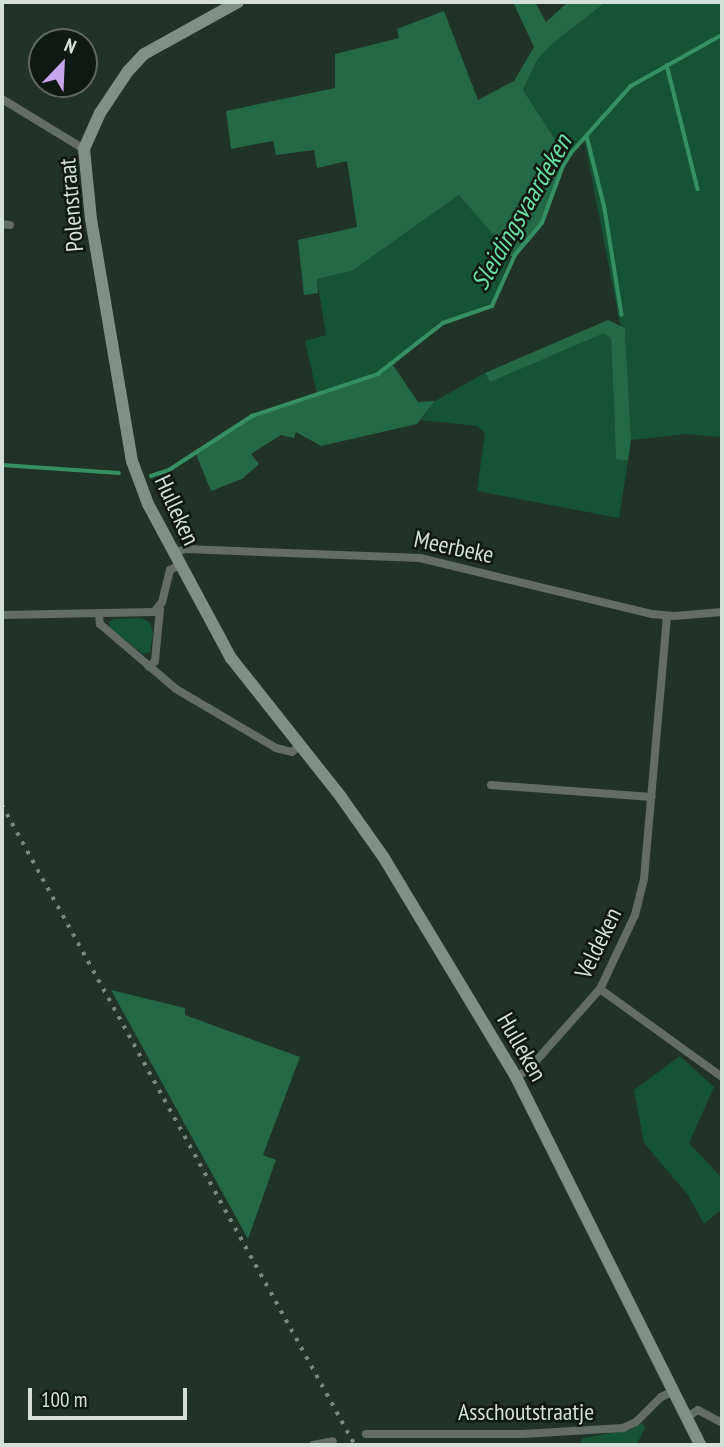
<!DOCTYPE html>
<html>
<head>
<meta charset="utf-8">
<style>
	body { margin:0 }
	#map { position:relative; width:724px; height:1447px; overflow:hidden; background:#213228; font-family:"PT Sans Narrow",sans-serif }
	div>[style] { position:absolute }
	.green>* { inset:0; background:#155336 }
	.forest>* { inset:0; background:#236847 }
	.stream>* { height:3.5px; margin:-1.75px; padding:0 1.75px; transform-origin:1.75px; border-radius:1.75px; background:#369064 }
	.street>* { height:8px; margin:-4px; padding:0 4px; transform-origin:4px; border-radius:4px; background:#646c67 }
	.secondary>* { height:12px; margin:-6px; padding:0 6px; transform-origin:6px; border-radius:6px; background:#828f87 }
	.rail>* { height:3.5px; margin-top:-1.75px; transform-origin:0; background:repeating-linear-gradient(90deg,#7b8880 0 3.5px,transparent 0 10.5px) }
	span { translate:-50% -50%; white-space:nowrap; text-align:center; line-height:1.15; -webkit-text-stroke:5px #101813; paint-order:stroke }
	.street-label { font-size:24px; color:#d5dfd9 }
	.water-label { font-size:26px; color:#6be2a6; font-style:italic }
	.frame { position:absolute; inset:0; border:4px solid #d5dfd9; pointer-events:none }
	.north { position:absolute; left:28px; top:28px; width:70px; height:70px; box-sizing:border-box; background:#101813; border:2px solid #5f6862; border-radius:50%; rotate:23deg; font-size:19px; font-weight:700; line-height:28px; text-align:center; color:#d5dfd9 }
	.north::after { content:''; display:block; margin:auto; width:24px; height:32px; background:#c9a5ee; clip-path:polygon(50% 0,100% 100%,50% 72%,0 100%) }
	.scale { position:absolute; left:28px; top:1388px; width:159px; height:32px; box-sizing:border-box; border:4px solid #d5dfd9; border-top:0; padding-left:9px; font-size:21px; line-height:24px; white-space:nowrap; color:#d5dfd9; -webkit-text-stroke:5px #101813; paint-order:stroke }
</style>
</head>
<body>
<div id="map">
	<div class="green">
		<i style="clip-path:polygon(606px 2px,722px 2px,722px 437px,686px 434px,631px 440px,625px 328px,620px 324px,584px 138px,567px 158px,523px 90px,537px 60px,552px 44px)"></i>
		<i style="clip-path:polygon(459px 195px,511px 255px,493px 302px,481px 310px,439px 322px,393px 365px,378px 374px,317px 394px,305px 341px,326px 335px,317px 279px,352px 271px)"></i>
		<i style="clip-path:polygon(604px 332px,611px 338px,616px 458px,628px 461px,619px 518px,477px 491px,485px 433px,477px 426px,421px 420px,435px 401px,485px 373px,490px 381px)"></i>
		<i style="clip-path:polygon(141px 618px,150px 623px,153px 633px,150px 652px,143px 654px,110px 628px,109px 623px,113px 619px)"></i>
		<i style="clip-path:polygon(680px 1056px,714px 1087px,689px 1143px,722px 1178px,722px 1209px,704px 1224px,688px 1195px,644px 1143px,634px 1090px)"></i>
		<i style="clip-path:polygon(642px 1423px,645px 1428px,636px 1445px,579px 1445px,583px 1438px,631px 1430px)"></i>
	</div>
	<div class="forest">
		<i style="clip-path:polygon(513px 2px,535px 2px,546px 22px,568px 2px,606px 2px,552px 44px,537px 60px,523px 90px,567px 158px,539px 228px,514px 259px,459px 195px,352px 271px,317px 279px,318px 293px,304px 295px,298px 240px,357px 227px,347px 161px,317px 168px,314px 150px,276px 155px,273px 141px,231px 149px,226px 111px,335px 88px,335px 54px,399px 38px,397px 29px,444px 11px,478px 100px,514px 81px,534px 47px)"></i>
		<i style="clip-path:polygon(608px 320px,625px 328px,631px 440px,628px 461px,616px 459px,611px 338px,604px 333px,490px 382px,485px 373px)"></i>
		<i style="clip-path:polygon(393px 365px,418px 402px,435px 401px,417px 424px,321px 446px,296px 432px,294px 438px,281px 435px,251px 454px,259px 464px,242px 479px,211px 491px,196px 454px,252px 416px,378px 374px)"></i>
		<i style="clip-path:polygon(111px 990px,185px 1008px,185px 1015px,300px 1057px,263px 1155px,276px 1160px,248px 1239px)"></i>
	</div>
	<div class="stream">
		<i style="left:667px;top:65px;width:128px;rotate:76deg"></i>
		<i style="left:587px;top:136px;width:75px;rotate:76.1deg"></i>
		<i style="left:605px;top:209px;width:107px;rotate:80.9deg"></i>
		<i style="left:2px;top:465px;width:117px;rotate:3.9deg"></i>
		<i style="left:151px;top:476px;width:19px;rotate:-18deg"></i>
		<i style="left:169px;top:470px;width:99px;rotate:-33deg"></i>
		<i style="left:252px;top:416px;width:133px;rotate:-18.4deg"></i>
		<i style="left:378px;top:374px;width:83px;rotate:-38.1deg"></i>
		<i style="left:443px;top:323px;width:52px;rotate:-19.1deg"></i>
		<i style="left:492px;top:306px;width:56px;rotate:-65.7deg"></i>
		<i style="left:515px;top:255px;width:42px;rotate:-49.8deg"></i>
		<i style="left:542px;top:223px;width:61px;rotate:-69.8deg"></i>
		<i style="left:563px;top:166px;width:15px;rotate:-58deg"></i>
		<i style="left:571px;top:153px;width:90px;rotate:-48.2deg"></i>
		<i style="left:631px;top:86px;width:104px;rotate:-29.3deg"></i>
	</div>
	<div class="street">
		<i style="left:2px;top:99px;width:96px;rotate:31.4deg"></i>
		<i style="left:2px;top:224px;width:8px;rotate:7deg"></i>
		<i style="left:174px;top:553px;width:12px;rotate:-20deg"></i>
		<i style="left:185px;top:549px;width:235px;rotate:2.2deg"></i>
		<i style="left:420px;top:558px;width:239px;rotate:13.6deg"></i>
		<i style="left:652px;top:614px;width:22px;rotate:5deg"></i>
		<i style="left:674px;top:616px;width:48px;rotate:-4.8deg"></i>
		<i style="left:2px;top:615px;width:152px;rotate:-1.1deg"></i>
		<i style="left:154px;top:612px;width:13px;rotate:-51deg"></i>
		<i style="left:162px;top:602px;width:33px;rotate:-76deg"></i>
		<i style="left:170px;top:570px;width:11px;rotate:-27deg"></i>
		<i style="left:99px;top:615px;width:9px;rotate:84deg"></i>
		<i style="left:100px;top:624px;width:100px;rotate:40.5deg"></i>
		<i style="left:176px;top:689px;width:116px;rotate:30.5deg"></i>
		<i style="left:276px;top:748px;width:16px;rotate:14deg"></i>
		<i style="left:292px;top:752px;width:11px;rotate:-41deg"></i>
		<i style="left:149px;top:667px;width:8px;rotate:-45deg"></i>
		<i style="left:155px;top:661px;width:52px;rotate:-84.5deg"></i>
		<i style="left:491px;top:785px;width:161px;rotate:4.3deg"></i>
		<i style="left:600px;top:989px;width:150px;rotate:35.8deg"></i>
		<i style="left:516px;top:1077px;width:14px;rotate:-30deg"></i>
		<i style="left:528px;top:1070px;width:108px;rotate:-48.4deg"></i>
		<i style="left:600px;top:989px;width:82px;rotate:-64.7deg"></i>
		<i style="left:635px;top:915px;width:37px;rotate:-76deg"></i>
		<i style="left:644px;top:879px;width:264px;rotate:-85deg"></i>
		<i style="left:687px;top:1417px;width:13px;rotate:-32deg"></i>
		<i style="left:698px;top:1410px;width:27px;rotate:28deg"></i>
		<i style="left:366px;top:1434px;width:157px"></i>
		<i style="left:523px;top:1434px;width:100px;rotate:-3.4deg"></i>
		<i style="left:623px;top:1428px;width:14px;rotate:-25deg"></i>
		<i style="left:636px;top:1422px;width:35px;rotate:-45deg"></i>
		<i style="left:661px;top:1397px;width:14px;rotate:-25deg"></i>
		<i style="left:313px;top:1445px;width:20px;rotate:-11deg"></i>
	</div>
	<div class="secondary">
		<i style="left:238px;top:2px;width:107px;rotate:151deg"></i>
		<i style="left:144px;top:54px;width:23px;rotate:133deg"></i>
		<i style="left:128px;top:71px;width:50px;rotate:123.7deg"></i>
		<i style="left:100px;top:113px;width:39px;rotate:114deg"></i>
		<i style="left:84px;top:149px;width:70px;rotate:84.3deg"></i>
		<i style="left:91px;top:219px;width:245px;rotate:80.4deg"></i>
		<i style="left:132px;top:461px;width:46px;rotate:69.6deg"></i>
		<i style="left:148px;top:504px;width:175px;rotate:61.7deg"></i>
		<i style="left:231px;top:658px;width:177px;rotate:51.6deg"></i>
		<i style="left:341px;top:797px;width:75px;rotate:54.8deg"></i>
		<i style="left:384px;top:858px;width:256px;rotate:58.9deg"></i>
		<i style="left:516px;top:1077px;width:411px;rotate:63.4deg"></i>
	</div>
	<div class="rail">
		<i style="left:2px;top:805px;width:731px;rotate:61.12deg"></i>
	</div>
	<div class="street-label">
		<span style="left:71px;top:205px;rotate:-95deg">Polenstraat</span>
		<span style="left:177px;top:510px;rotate:65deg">Hulleken</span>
		<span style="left:454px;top:547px;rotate:12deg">Meerbeke</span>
		<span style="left:598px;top:943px;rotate:-64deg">Veldeken</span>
		<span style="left:522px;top:1047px;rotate:60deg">Hulleken</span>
		<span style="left:526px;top:1412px">Asschoutstraatje</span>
	</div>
	<div class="water-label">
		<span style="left:521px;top:212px;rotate:-60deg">Sleidingsvaardeken</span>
	</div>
	<div class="frame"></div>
	<div class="north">N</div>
	<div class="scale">100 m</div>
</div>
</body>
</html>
